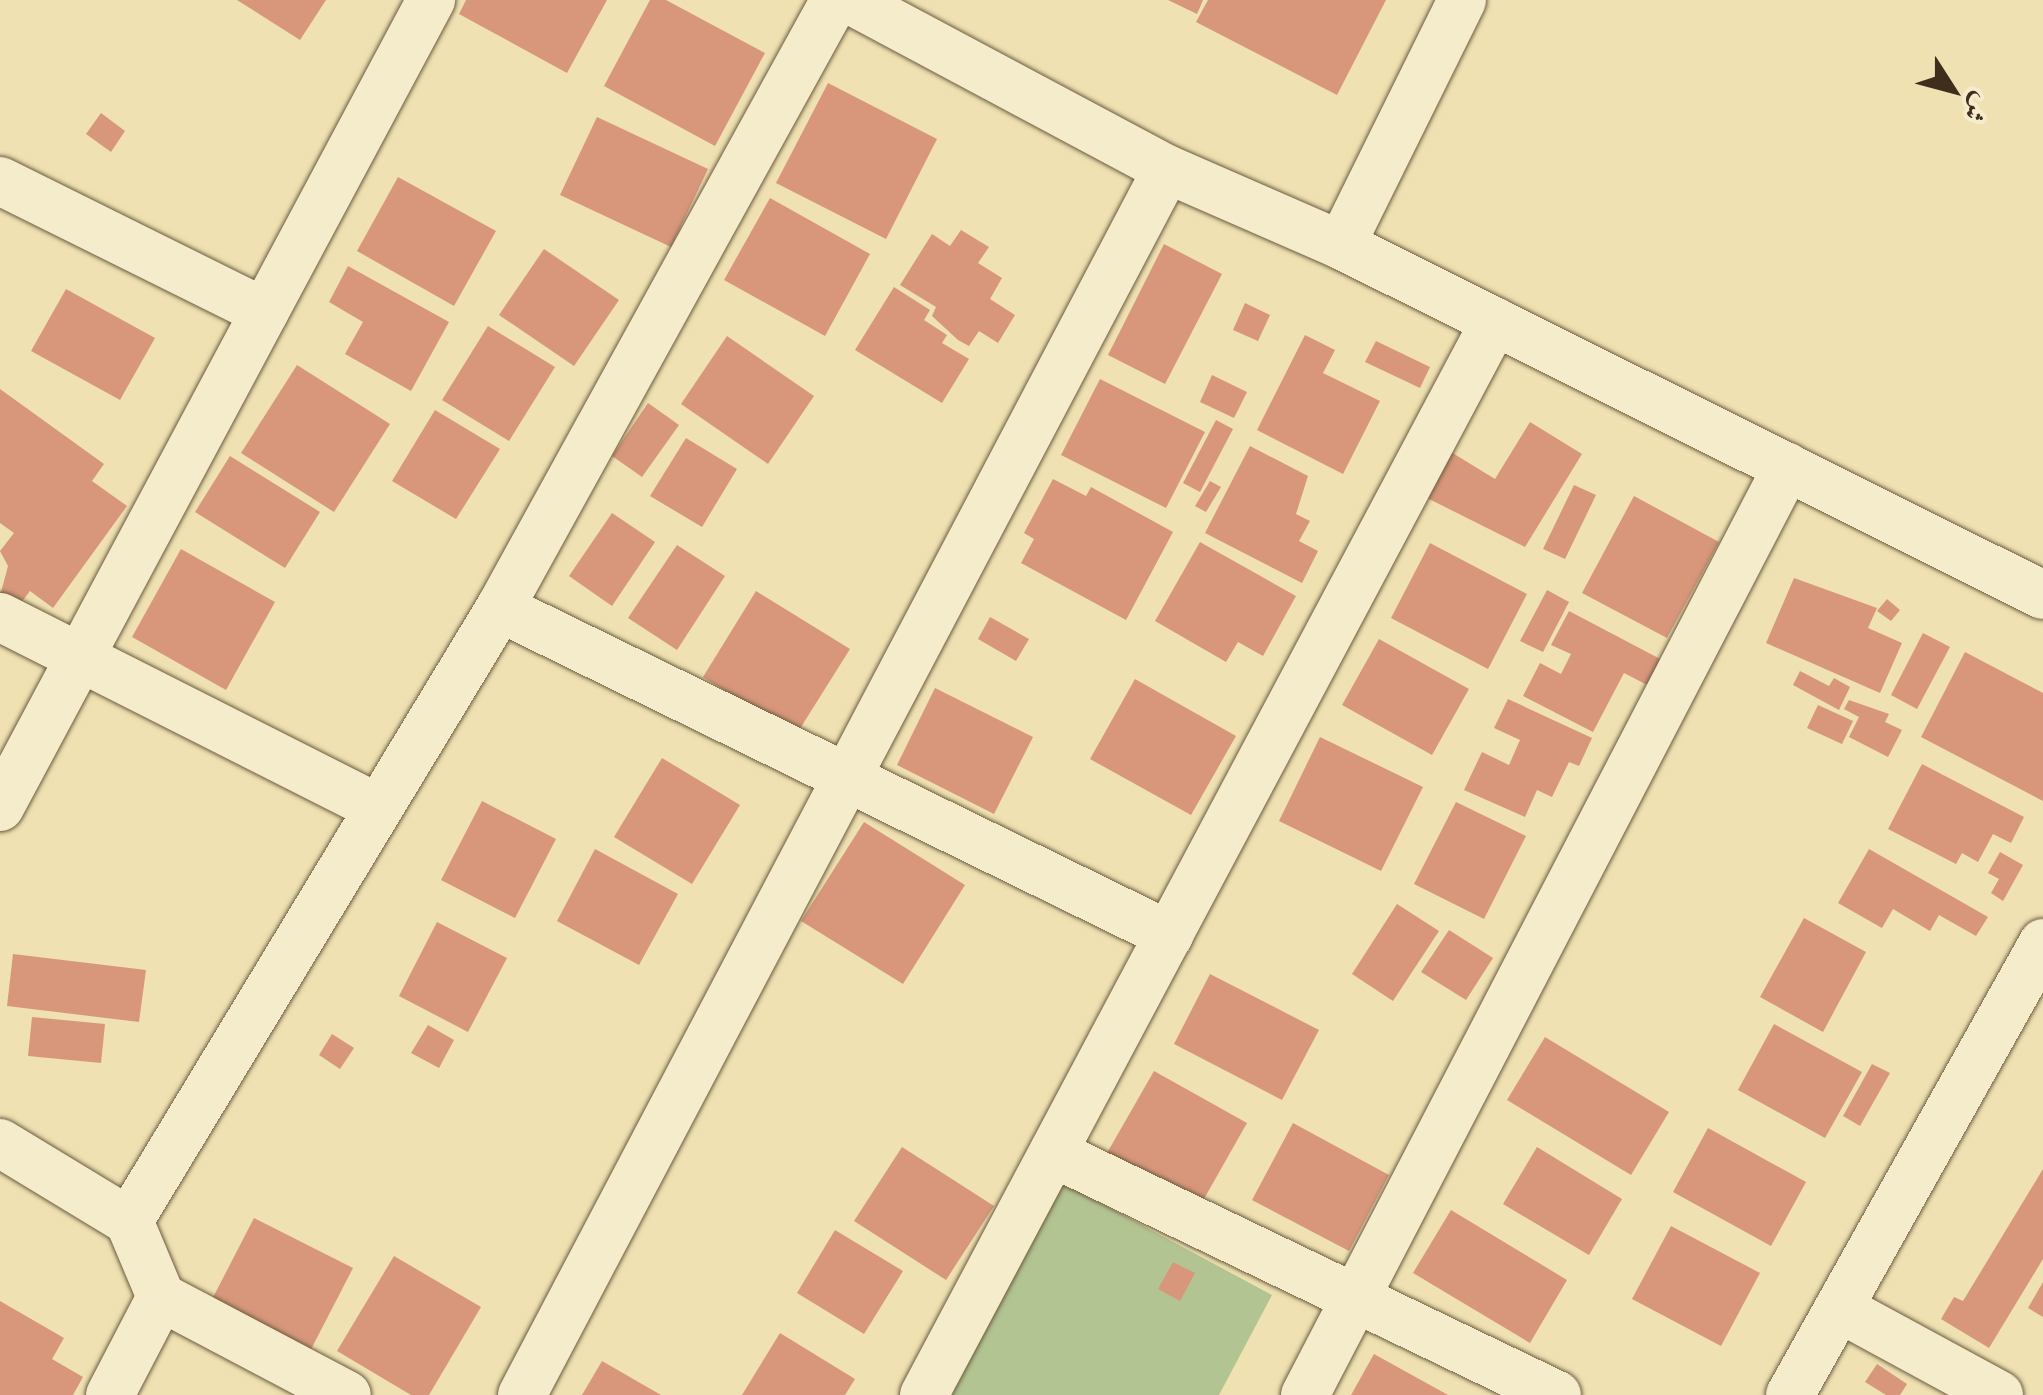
<!DOCTYPE html>
<html>
<head>
<meta charset="utf-8">
<style>
	body { margin:0 }
	#map { position:relative; width:2043px; height:1395px; overflow:hidden; background:#efe1b1; font-family:Alegreya,Amiri,serif }
	div>[style] { position:absolute }
	.green>* { inset:0; background:#b2c491 }
	.building>* { inset:0; background:#d8977b }
	.roads { filter:drop-shadow(0 0 2px #6c5b41) drop-shadow(0 0 2px #6c5b41) }
	.minor>* { height:48px; margin:-24px; padding:0 24px; transform-origin:24px; border-radius:24px; background:#f5eccc }
	span { translate:-50% -50%; white-space:nowrap; text-align:center; line-height:1.15; -webkit-text-stroke:8px #f5eccc; paint-order:stroke }
	.north { position:absolute; left:1903px; top:40px; width:100px; height:100px; -webkit-text-stroke:8px #f5eccc; paint-order:stroke; rotate:126deg; font-size:28px; font-weight:700; line-height:40px; text-align:center; color:#402e1c }
	.north::after { content:''; display:block; margin:auto; width:35px; height:45px; background:#402e1c; clip-path:polygon(50% 0,100% 100%,50% 72%,0 100%) }
</style>
</head>
<body>
<div id="map">
	<div class="green">
		<i style="clip-path:polygon(1056px 1179px,1272px 1295px,1219px 1395px,940px 1395px)"></i>
	</div>
	<div class="building">
		<i style="clip-path:polygon(237px 0,326px 0,300px 40px)"></i>
		<i style="clip-path:polygon(466px 0,607px 0,567px 73px,459px 14px)"></i>
		<i style="clip-path:polygon(650px 0,666px 0,765px 53px,715px 146px,604px 86px)"></i>
		<i style="clip-path:polygon(1168px 0,1203px 0,1197px 14px)"></i>
		<i style="clip-path:polygon(1208px 0,1386px 0,1337px 95px,1196px 22px)"></i>
		<i style="clip-path:polygon(828px 83px,937px 139px,886px 239px,776px 183px)"></i>
		<i style="clip-path:polygon(101px 113px,125px 131px,111px 152px,86px 134px)"></i>
		<i style="clip-path:polygon(597px 117px,708px 169px,671px 247px,560px 195px)"></i>
		<i style="clip-path:polygon(398px 177px,496px 231px,454px 306px,357px 251px)"></i>
		<i style="clip-path:polygon(770px 198px,870px 254px,825px 336px,724px 280px)"></i>
		<i style="clip-path:polygon(961px 230px,989px 247px,978px 263px,1002px 278px,990px 299px,1015px 315px,998px 343px,979px 331px,969px 346px,958px 340px,932px 316px,936px 307px,900px 285px,932px 234px,950px 246px)"></i>
		<i style="clip-path:polygon(1164px 244px,1222px 274px,1165px 384px,1108px 355px)"></i>
		<i style="clip-path:polygon(544px 249px,619px 300px,574px 366px,499px 315px)"></i>
		<i style="clip-path:polygon(348px 266px,449px 322px,411px 391px,345px 354px,363px 322px,329px 302px)"></i>
		<i style="clip-path:polygon(894px 287px,930px 310px,924px 320px,947px 335px,942px 343px,969px 359px,942px 403px,855px 350px)"></i>
		<i style="clip-path:polygon(66px 289px,155px 338px,120px 400px,31px 351px)"></i>
		<i style="clip-path:polygon(1245px 303px,1270px 315px,1258px 341px,1233px 330px)"></i>
		<i style="clip-path:polygon(488px 326px,555px 367px,509px 441px,442px 400px)"></i>
		<i style="clip-path:polygon(1305px 335px,1335px 350px,1323px 373px,1380px 401px,1343px 474px,1257px 430px)"></i>
		<i style="clip-path:polygon(727px 336px,814px 396px,768px 464px,681px 404px)"></i>
		<i style="clip-path:polygon(1376px 341px,1430px 367px,1420px 388px,1365px 362px)"></i>
		<i style="clip-path:polygon(297px 365px,390px 424px,334px 512px,241px 453px)"></i>
		<i style="clip-path:polygon(1212px 375px,1247px 392px,1234px 418px,1200px 402px)"></i>
		<i style="clip-path:polygon(1100px 379px,1205px 432px,1166px 508px,1061px 455px)"></i>
		<i style="clip-path:polygon(0 389px,104px 464px,92px 481px,127px 506px,53px 608px,30px 591px,17px 608px,0 596px,8px 566px,0 551px,14px 533px,0 523px)"></i>
		<i style="clip-path:polygon(648px 403px,679px 425px,642px 477px,612px 456px)"></i>
		<i style="clip-path:polygon(435px 410px,500px 449px,456px 519px,392px 481px)"></i>
		<i style="clip-path:polygon(1216px 420px,1233px 429px,1200px 492px,1183px 483px)"></i>
		<i style="clip-path:polygon(1530px 422px,1582px 454px,1525px 547px,1419px 494px,1446px 449px,1495px 479px)"></i>
		<i style="clip-path:polygon(686px 438px,737px 469px,702px 527px,650px 496px)"></i>
		<i style="clip-path:polygon(1250px 446px,1308px 476px,1296px 514px,1310px 521px,1299px 541px,1318px 551px,1302px 583px,1205px 533px)"></i>
		<i style="clip-path:polygon(230px 456px,320px 512px,285px 568px,195px 512px)"></i>
		<i style="clip-path:polygon(1053px 479px,1086px 496px,1091px 487px,1173px 532px,1126px 620px,1021px 563px,1034px 539px,1024px 533px)"></i>
		<i style="clip-path:polygon(1210px 481px,1221px 487px,1206px 512px,1195px 506px)"></i>
		<i style="clip-path:polygon(1574px 485px,1596px 495px,1565px 559px,1543px 549px)"></i>
		<i style="clip-path:polygon(1634px 496px,1719px 542px,1667px 638px,1582px 593px)"></i>
		<i style="clip-path:polygon(612px 513px,655px 542px,612px 606px,569px 576px)"></i>
		<i style="clip-path:polygon(1200px 542px,1296px 596px,1263px 656px,1238px 642px,1226px 662px,1155px 621px)"></i>
		<i style="clip-path:polygon(1430px 543px,1527px 594px,1488px 669px,1391px 618px)"></i>
		<i style="clip-path:polygon(677px 545px,725px 576px,677px 650px,628px 618px)"></i>
		<i style="clip-path:polygon(181px 549px,275px 602px,226px 690px,132px 637px)"></i>
		<i style="clip-path:polygon(1794px 578px,1877px 608px,1868px 628px,1902px 643px,1880px 693px,1766px 643px)"></i>
		<i style="clip-path:polygon(1547px 590px,1569px 602px,1543px 652px,1520px 641px)"></i>
		<i style="clip-path:polygon(756px 591px,850px 649px,796px 735px,703px 677px)"></i>
		<i style="clip-path:polygon(1887px 599px,1900px 610px,1891px 621px,1877px 611px)"></i>
		<i style="clip-path:polygon(1569px 611px,1664px 661px,1651px 687px,1624px 673px,1593px 732px,1523px 696px,1540px 663px,1561px 674px,1571px 654px,1551px 645px)"></i>
		<i style="clip-path:polygon(990px 617px,1029px 639px,1016px 661px,978px 639px)"></i>
		<i style="clip-path:polygon(1923px 633px,1950px 647px,1917px 709px,1891px 695px)"></i>
		<i style="clip-path:polygon(1379px 639px,1469px 689px,1432px 755px,1342px 705px)"></i>
		<i style="clip-path:polygon(1965px 652px,2043px 693px,2043px 801px,1921px 737px)"></i>
		<i style="clip-path:polygon(1800px 671px,1829px 686px,1834px 678px,1850px 687px,1839px 710px,1793px 685px)"></i>
		<i style="clip-path:polygon(1135px 679px,1236px 736px,1191px 815px,1090px 759px)"></i>
		<i style="clip-path:polygon(935px 688px,1033px 737px,994px 814px,897px 765px)"></i>
		<i style="clip-path:polygon(1508px 699px,1592px 738px,1579px 766px,1569px 762px,1552px 797px,1537px 790px,1525px 817px,1464px 790px,1482px 752px,1509px 765px,1520px 740px,1494px 728px)"></i>
		<i style="clip-path:polygon(1849px 700px,1889px 714px,1885px 722px,1902px 730px,1888px 757px,1849px 737px,1859px 717px,1844px 709px)"></i>
		<i style="clip-path:polygon(1818px 705px,1853px 721px,1842px 744px,1807px 728px)"></i>
		<i style="clip-path:polygon(1320px 737px,1423px 787px,1381px 871px,1279px 821px)"></i>
		<i style="clip-path:polygon(662px 758px,740px 805px,692px 884px,614px 837px)"></i>
		<i style="clip-path:polygon(1922px 764px,2024px 817px,2011px 843px,1993px 834px,1978px 862px,1962px 853px,1956px 864px,1888px 829px)"></i>
		<i style="clip-path:polygon(482px 801px,556px 839px,515px 918px,441px 880px)"></i>
		<i style="clip-path:polygon(1456px 802px,1526px 836px,1484px 919px,1414px 884px)"></i>
		<i style="clip-path:polygon(864px 822px,965px 885px,903px 984px,801px 921px)"></i>
		<i style="clip-path:polygon(595px 849px,678px 894px,639px 965px,557px 921px)"></i>
		<i style="clip-path:polygon(1869px 849px,1988px 917px,1976px 936px,1939px 915px,1930px 931px,1893px 909px,1882px 928px,1838px 903px)"></i>
		<i style="clip-path:polygon(2000px 852px,2023px 865px,2003px 901px,1991px 893px,1999px 879px,1988px 873px)"></i>
		<i style="clip-path:polygon(1397px 904px,1439px 931px,1393px 1001px,1352px 974px)"></i>
		<i style="clip-path:polygon(1804px 918px,1866px 952px,1823px 1032px,1760px 997px)"></i>
		<i style="clip-path:polygon(437px 922px,507px 958px,468px 1032px,399px 996px)"></i>
		<i style="clip-path:polygon(1449px 930px,1493px 958px,1466px 1000px,1421px 972px)"></i>
		<i style="clip-path:polygon(13px 954px,146px 970px,139px 1022px,7px 1006px)"></i>
		<i style="clip-path:polygon(1210px 974px,1319px 1030px,1282px 1100px,1174px 1044px)"></i>
		<i style="clip-path:polygon(32px 1017px,105px 1024px,101px 1063px,28px 1056px)"></i>
		<i style="clip-path:polygon(1774px 1024px,1862px 1072px,1825px 1138px,1738px 1090px)"></i>
		<i style="clip-path:polygon(428px 1025px,454px 1040px,439px 1068px,411px 1053px)"></i>
		<i style="clip-path:polygon(332px 1034px,354px 1048px,340px 1069px,319px 1055px)"></i>
		<i style="clip-path:polygon(1545px 1037px,1669px 1112px,1631px 1175px,1507px 1100px)"></i>
		<i style="clip-path:polygon(1872px 1064px,1890px 1073px,1860px 1126px,1843px 1116px)"></i>
		<i style="clip-path:polygon(1154px 1071px,1247px 1123px,1196px 1213px,1103px 1160px)"></i>
		<i style="clip-path:polygon(1293px 1123px,1389px 1175px,1349px 1251px,1252px 1200px)"></i>
		<i style="clip-path:polygon(1708px 1128px,1806px 1182px,1771px 1246px,1673px 1192px)"></i>
		<i style="clip-path:polygon(902px 1147px,994px 1206px,946px 1280px,854px 1221px)"></i>
		<i style="clip-path:polygon(1537px 1147px,1622px 1199px,1589px 1255px,1503px 1204px)"></i>
		<i style="clip-path:polygon(2043px 1169px,2043px 1259px,1989px 1348px,1941px 1319px,1954px 1297px,1963px 1301px)"></i>
		<i style="clip-path:polygon(1451px 1210px,1567px 1280px,1530px 1343px,1413px 1273px)"></i>
		<i style="clip-path:polygon(254px 1218px,353px 1268px,306px 1359px,207px 1309px)"></i>
		<i style="clip-path:polygon(1671px 1226px,1760px 1273px,1721px 1346px,1632px 1299px)"></i>
		<i style="clip-path:polygon(835px 1230px,903px 1271px,864px 1334px,797px 1293px)"></i>
		<i style="clip-path:polygon(394px 1256px,481px 1307px,429px 1395px,411px 1395px,337px 1351px)"></i>
		<i style="clip-path:polygon(1173px 1262px,1195px 1273px,1180px 1301px,1158px 1289px)"></i>
		<i style="clip-path:polygon(2043px 1282px,2043px 1317px,2028px 1308px)"></i>
		<i style="clip-path:polygon(0 1301px,64px 1338px,52px 1359px,83px 1377px,73px 1395px,0 1395px)"></i>
		<i style="clip-path:polygon(780px 1333px,855px 1379px,845px 1395px,742px 1395px)"></i>
		<i style="clip-path:polygon(1374px 1354px,1448px 1395px,1351px 1395px)"></i>
		<i style="clip-path:polygon(602px 1361px,661px 1395px,582px 1395px)"></i>
		<i style="clip-path:polygon(1877px 1364px,1907px 1384px,1900px 1395px,1886px 1395px,1865px 1382px)"></i>
	</div>
	<div class="roads">
		<div class="minor">
			<i style="left:850px;top:0;width:359px;rotate:28.1deg"></i>
			<i style="left:1167px;top:169px;width:190px;rotate:23.6deg"></i>
			<i style="left:1341px;top:245px;width:784px;rotate:26.5deg"></i>
			<i style="left:0;top:181px;width:295px;rotate:26.4deg"></i>
			<i style="left:1341px;top:245px;width:273px;rotate:-63.7deg"></i>
			<i style="left:500px;top:608px;width:745px;rotate:26.05deg"></i>
			<i style="left:0;top:617px;width:421px;rotate:26.8deg"></i>
			<i style="left:0;top:807px;width:915px;rotate:-61.89deg"></i>
			<i style="left:0;top:1143px;width:151px;rotate:31.2deg"></i>
			<i style="left:1053px;top:1153px;width:559px;rotate:25.65deg"></i>
			<i style="left:161px;top:1297px;width:210px;rotate:27.8deg"></i>
			<i style="left:1839px;top:1308px;width:182px;rotate:28.5deg"></i>
			<i style="left:110px;top:1395px;width:110px;rotate:-62.5deg"></i>
			<i style="left:161px;top:1297px;width:82px;rotate:-112.8deg"></i>
			<i style="left:129px;top:1221px;width:717px;rotate:-58.82deg"></i>
			<i style="left:500px;top:608px;width:694px;rotate:-61.15deg"></i>
			<i style="left:522px;top:1395px;width:1385px;rotate:-62.25deg"></i>
			<i style="left:924px;top:1395px;width:1216px;rotate:-62deg"></i>
			<i style="left:1305px;top:1395px;width:1046px;rotate:-62.55deg"></i>
			<i style="left:1790px;top:1395px;width:518px;rotate:-60.76deg"></i>
		</div>
	</div>
	<div class="north">ش</div>
</div>
</body>
</html>
